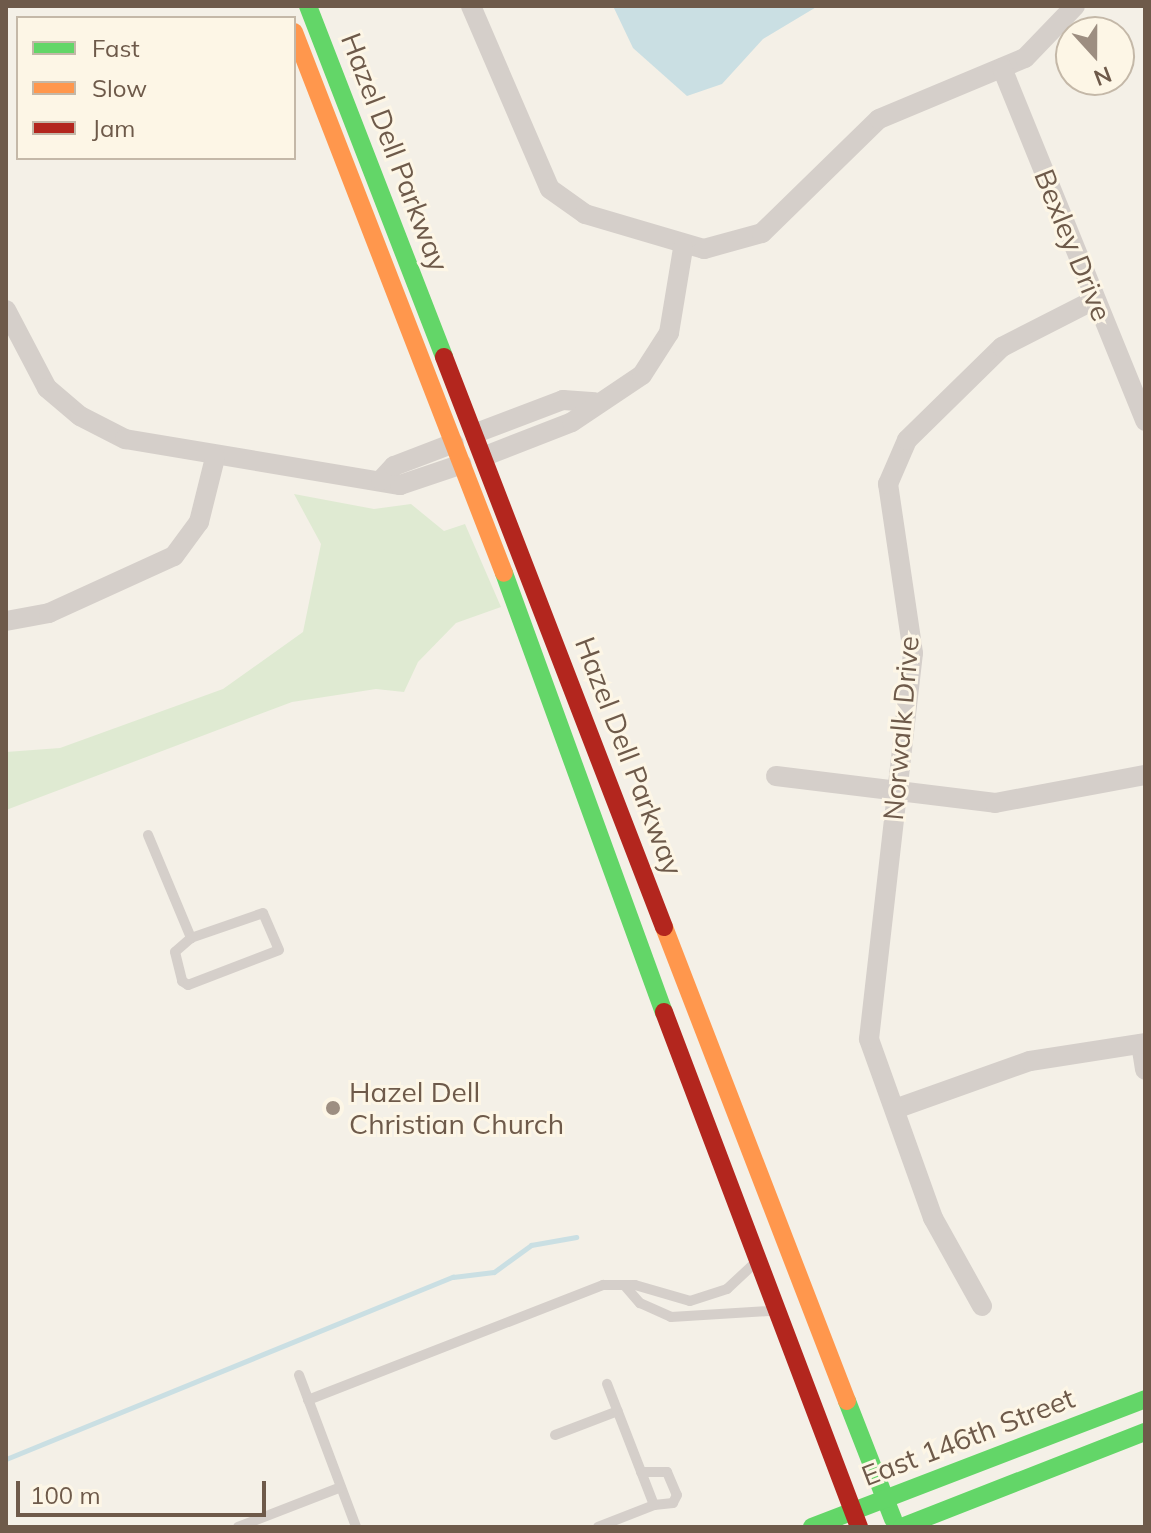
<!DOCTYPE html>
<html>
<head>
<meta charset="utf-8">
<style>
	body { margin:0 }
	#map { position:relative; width:1151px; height:1533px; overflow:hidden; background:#f4f0e7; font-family:Mulish,sans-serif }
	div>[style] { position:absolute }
	.green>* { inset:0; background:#dfead2 }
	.water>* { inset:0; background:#cadfe3 }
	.stream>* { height:5px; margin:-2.5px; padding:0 2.5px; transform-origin:2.5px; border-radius:2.5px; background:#cadfe3 }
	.lane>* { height:10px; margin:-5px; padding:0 5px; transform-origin:5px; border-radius:5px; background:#d5cfca }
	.street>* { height:20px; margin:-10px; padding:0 10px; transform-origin:10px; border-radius:10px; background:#d5cfca }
	.fast>* { height:18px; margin:-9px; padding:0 9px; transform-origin:9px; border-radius:9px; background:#63d668 }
	.slow>* { height:18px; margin:-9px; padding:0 9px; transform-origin:9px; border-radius:9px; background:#ff974d }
	.jam>* { height:18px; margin:-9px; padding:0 9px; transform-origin:9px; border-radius:9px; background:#b3261e }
	.dots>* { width:22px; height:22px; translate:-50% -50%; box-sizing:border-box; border:4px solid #fdf6e6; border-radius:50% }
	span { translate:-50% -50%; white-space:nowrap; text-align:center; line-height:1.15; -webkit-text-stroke:6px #fdf6e6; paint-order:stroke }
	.street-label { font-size:28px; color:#6e5a4a }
	.poi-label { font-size:28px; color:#6e5a4a }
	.left { translate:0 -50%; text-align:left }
	.frame { position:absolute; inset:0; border:8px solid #6e5a4a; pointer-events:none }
	.legend { position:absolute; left:16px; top:16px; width:280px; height:144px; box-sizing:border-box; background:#fdf6e6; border:2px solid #c4b8a8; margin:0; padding:10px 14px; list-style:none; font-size:24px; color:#6e5a4a }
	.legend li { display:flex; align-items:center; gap:16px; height:40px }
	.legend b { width:40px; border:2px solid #c4b8a8 }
	.north { position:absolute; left:1055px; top:16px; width:80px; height:80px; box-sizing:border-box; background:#fdf6e6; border:2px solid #c4b8a8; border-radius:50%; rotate:159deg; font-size:22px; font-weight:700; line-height:32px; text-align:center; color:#6e5a4a }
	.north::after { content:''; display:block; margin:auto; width:28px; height:36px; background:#9d8e81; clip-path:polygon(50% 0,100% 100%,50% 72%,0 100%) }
	.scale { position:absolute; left:16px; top:1481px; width:250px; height:36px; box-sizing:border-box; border:4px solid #6e5a4a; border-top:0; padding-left:10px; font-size:24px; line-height:28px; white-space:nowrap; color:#6e5a4a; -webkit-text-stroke:6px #fdf6e6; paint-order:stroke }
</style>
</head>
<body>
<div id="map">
	<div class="green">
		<i style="clip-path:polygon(294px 494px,374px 509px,411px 504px,444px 531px,465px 524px,501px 607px,456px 623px,418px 662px,404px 692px,376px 689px,292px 702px,6px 810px,6px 752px,60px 748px,223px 689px,303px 632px,321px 544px)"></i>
	</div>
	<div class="water">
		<i style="clip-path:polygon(613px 6px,818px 6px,763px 39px,722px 84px,687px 96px,633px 48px)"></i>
	</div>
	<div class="stream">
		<i style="left:6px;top:1459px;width:483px;rotate:-22.2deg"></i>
		<i style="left:453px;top:1277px;width:41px;rotate:-7deg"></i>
		<i style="left:494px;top:1272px;width:46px;rotate:-36.1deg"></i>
		<i style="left:531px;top:1245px;width:46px;rotate:-10.1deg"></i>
	</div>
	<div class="lane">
		<i style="left:148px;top:835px;width:112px;rotate:67.3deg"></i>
		<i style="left:191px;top:938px;width:21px;rotate:139deg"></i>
		<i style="left:175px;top:952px;width:30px;rotate:76deg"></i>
		<i style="left:182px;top:981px;width:7px;rotate:34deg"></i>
		<i style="left:188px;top:985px;width:97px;rotate:-21deg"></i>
		<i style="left:279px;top:950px;width:40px;rotate:-113.4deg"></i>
		<i style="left:263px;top:913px;width:76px;rotate:160.9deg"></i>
		<i style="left:625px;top:1286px;width:23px;rotate:49deg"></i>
		<i style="left:640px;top:1303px;width:34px;rotate:24deg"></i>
		<i style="left:671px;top:1317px;width:98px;rotate:-3.5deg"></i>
		<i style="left:299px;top:1375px;width:162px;rotate:69.4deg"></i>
		<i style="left:308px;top:1400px;width:317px;rotate:-21.3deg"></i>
		<i style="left:603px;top:1285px;width:32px"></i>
		<i style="left:635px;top:1285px;width:57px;rotate:16.2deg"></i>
		<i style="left:690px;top:1301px;width:39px;rotate:-18deg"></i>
		<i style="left:727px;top:1289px;width:35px;rotate:-43deg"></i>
		<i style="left:555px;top:1435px;width:67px;rotate:-20.9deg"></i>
		<i style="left:641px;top:1472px;width:26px"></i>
		<i style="left:667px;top:1472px;width:25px;rotate:67deg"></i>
		<i style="left:677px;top:1495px;width:9px;rotate:117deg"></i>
		<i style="left:673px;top:1503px;width:19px;rotate:174deg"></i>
		<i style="left:238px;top:1527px;width:110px;rotate:-21.2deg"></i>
		<i style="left:598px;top:1527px;width:60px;rotate:-21.4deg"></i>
		<i style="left:654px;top:1505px;width:130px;rotate:-111.2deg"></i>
	</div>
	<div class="street">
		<i style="left:471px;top:6px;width:199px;rotate:66.7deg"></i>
		<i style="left:550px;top:189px;width:43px;rotate:35.5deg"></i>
		<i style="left:585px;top:214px;width:124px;rotate:16.4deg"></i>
		<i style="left:704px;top:249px;width:60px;rotate:-15.4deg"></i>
		<i style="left:762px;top:233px;width:163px;rotate:-44.3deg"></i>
		<i style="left:879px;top:119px;width:158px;rotate:-22.7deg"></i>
		<i style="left:1025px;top:58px;width:72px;rotate:-46.1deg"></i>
		<i style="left:1002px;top:68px;width:381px;rotate:67.9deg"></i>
		<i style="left:6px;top:310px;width:88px;rotate:62.3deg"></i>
		<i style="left:47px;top:388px;width:43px;rotate:40.3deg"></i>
		<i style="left:80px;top:416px;width:51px;rotate:27.1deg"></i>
		<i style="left:125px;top:439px;width:279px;rotate:9.5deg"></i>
		<i style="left:400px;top:485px;width:65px;rotate:-18.7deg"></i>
		<i style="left:476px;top:433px;width:93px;rotate:-20.8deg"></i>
		<i style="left:563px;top:400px;width:32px;rotate:4deg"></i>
		<i style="left:485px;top:456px;width:93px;rotate:-21.3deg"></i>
		<i style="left:572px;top:422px;width:84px;rotate:-33.9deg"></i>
		<i style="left:642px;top:375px;width:50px;rotate:-57.3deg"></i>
		<i style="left:669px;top:333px;width:86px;rotate:-80.6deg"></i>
		<i style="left:381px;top:480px;width:19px;rotate:-47deg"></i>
		<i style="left:394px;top:466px;width:64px;rotate:-21deg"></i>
		<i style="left:6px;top:621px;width:44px;rotate:-10.5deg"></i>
		<i style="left:49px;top:613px;width:137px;rotate:-24.5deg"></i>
		<i style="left:174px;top:556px;width:42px;rotate:-53.7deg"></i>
		<i style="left:199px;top:522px;width:66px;rotate:-76deg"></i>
		<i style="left:776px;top:776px;width:221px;rotate:7deg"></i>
		<i style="left:995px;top:803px;width:153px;rotate:-10.6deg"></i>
		<i style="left:1141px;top:1044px;width:26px;rotate:81deg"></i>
		<i style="left:895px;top:1109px;width:143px;rotate:-19.6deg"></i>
		<i style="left:1030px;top:1061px;width:116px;rotate:-8.9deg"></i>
		<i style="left:982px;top:1306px;width:101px;rotate:-119.1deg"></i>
		<i style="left:933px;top:1218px;width:190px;rotate:-109.7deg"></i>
		<i style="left:869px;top:1039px;width:388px;rotate:-83.5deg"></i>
		<i style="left:913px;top:653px;width:171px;rotate:-98.4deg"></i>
		<i style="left:888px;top:484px;width:48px;rotate:-66.6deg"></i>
		<i style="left:907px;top:440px;width:133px;rotate:-44.4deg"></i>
		<i style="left:1002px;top:347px;width:103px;rotate:-27.1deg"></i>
	</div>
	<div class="fast">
		<i style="left:308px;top:6px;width:376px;rotate:68.8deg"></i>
		<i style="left:504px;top:573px;width:467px;rotate:70deg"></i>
		<i style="left:847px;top:1401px;width:127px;rotate:68.7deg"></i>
		<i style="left:812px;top:1527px;width:357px;rotate:-21deg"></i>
		<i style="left:902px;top:1527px;width:261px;rotate:-21.4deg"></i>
	</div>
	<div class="slow">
		<i style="left:294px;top:32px;width:580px;rotate:68.79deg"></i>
		<i style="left:664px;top:927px;width:508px;rotate:68.89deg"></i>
	</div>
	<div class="jam">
		<i style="left:444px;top:357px;width:611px;rotate:68.9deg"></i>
		<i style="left:664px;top:1012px;width:551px;rotate:69.26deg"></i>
	</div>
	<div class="dots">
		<i style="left:333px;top:1108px;background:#9d8e81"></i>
	</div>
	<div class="street-label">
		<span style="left:395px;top:152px;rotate:69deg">Hazel Dell Parkway</span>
		<span style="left:1073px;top:245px;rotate:68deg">Bexley Drive</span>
		<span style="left:901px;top:728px;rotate:-85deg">Norwalk Drive</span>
		<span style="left:629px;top:756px;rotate:69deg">Hazel Dell Parkway</span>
		<span style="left:968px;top:1437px;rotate:-21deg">East 146th Street</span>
	</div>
	<div class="poi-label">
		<span class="left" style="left:349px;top:1108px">Hazel Dell<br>Christian Church</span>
	</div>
	<div class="frame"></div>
	<ul class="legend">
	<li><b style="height:10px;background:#63d668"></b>Fast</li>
	<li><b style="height:10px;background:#ff974d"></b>Slow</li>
	<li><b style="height:10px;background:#b3261e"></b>Jam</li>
	</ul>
	<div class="north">N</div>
	<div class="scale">100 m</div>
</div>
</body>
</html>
